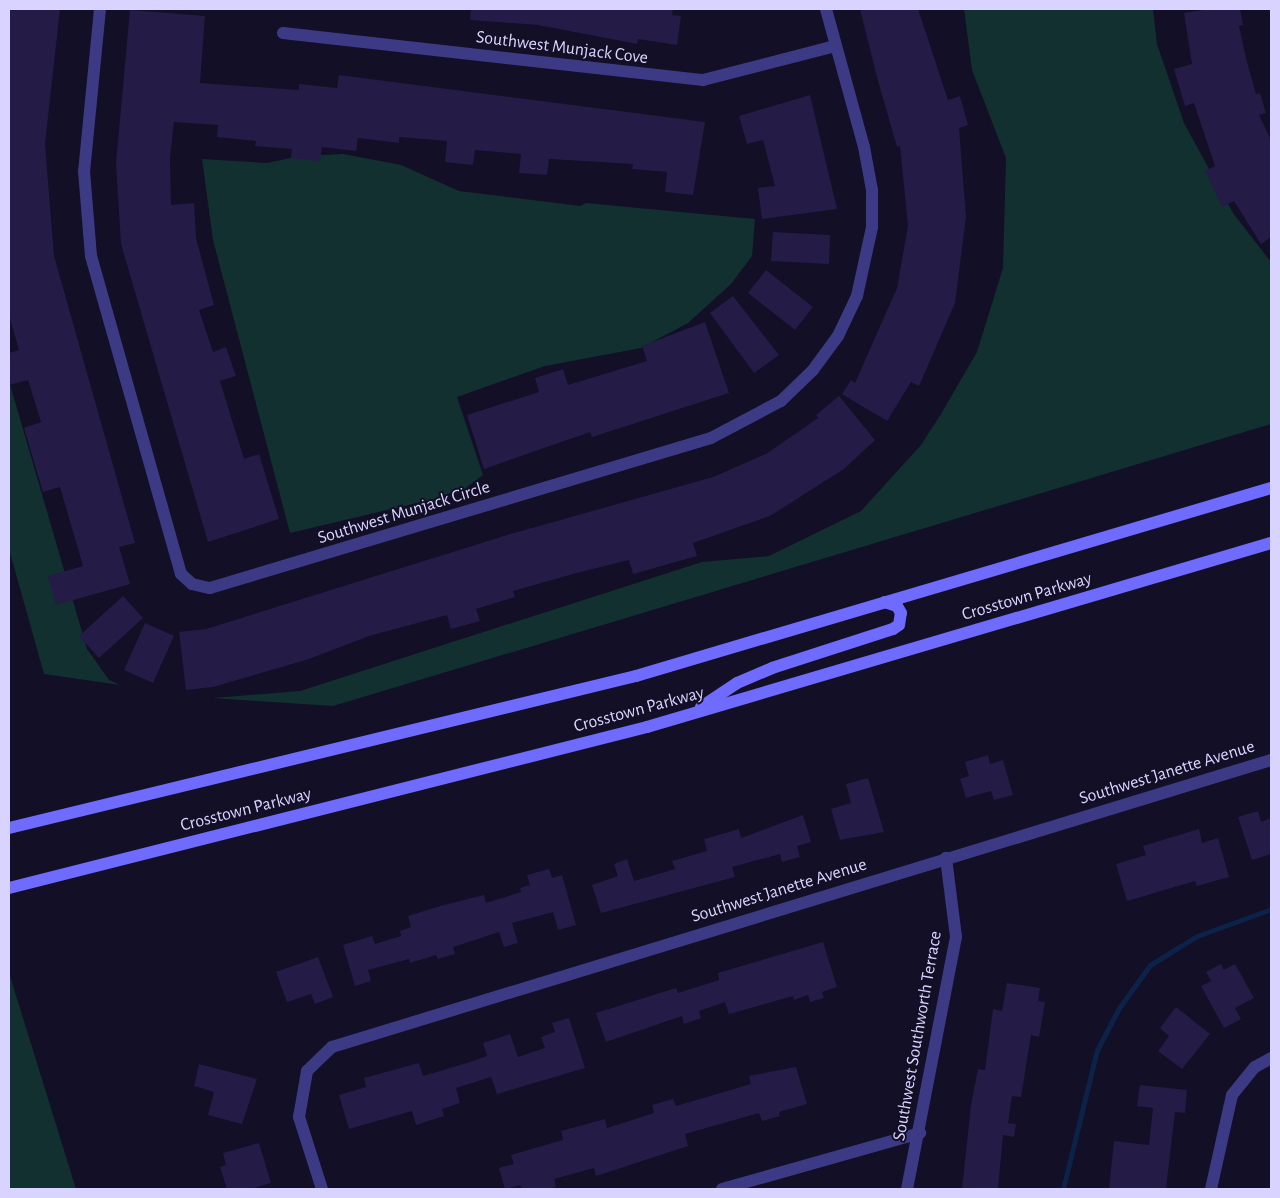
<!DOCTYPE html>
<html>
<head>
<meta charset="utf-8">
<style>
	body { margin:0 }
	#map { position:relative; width:1280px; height:1198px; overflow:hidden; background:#130f26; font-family:"Alegreya Sans",sans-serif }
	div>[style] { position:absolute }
	.green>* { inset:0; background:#12302f }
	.stream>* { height:5px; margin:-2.5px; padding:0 2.5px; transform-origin:2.5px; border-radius:2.5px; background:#0c2248 }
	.building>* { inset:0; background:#241b47 }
	.street>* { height:12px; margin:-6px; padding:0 6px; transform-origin:6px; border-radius:6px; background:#3d3a85 }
	.secondary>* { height:12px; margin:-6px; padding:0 6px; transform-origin:6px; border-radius:6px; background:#6f6bff }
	span { translate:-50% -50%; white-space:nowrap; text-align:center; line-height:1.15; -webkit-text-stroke:4px #130f26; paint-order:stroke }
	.street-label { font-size:18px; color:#d9d4ff }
	.frame { position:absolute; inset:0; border:10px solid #d9d4ff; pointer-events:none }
</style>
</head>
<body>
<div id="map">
	<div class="green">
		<i style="clip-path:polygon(964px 9px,1153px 9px,1157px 44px,1184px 123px,1233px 213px,1271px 262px,1271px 424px,333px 706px,212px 698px,300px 691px,702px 562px,769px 556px,861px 511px,921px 445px,941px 414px,977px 352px,1003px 268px,1006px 158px,972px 70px)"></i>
		<i style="clip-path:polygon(343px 154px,401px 165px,459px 191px,580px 206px,586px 203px,755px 219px,752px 256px,731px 284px,688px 323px,641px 348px,545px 366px,457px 397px,483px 475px,459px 493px,290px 533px,213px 240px,202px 159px,267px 163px,300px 156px)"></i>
		<i style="clip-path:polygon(9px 381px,87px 649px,109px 680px,120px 685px,44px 674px,9px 549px)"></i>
		<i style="clip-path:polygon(9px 976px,10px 976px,76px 1189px,9px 1189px)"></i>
	</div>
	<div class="stream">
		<i style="left:1063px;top:1189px;width:143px;rotate:-76.3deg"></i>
		<i style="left:1097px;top:1050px;width:47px;rotate:-62.4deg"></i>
		<i style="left:1119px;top:1008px;width:53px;rotate:-54.2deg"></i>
		<i style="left:1150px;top:965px;width:55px;rotate:-31.7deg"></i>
		<i style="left:1197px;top:936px;width:79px;rotate:-20deg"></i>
	</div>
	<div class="building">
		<i style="clip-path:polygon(9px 9px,60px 9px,45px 144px,54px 256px,135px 543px,119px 547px,130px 584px,56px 605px,48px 576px,83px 566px,60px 487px,43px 492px,24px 428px,41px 422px,28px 380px,9px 385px,9px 353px,19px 350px,9px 315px)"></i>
		<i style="clip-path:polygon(471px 9px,673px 9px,672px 15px,681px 16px,677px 45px,638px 39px,637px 44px,538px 25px,470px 20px)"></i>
		<i style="clip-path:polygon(860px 9px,918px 9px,948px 100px,960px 96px,968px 125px,959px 128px,966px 217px,955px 303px,919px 386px,911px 382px,887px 421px,842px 394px,851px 380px,855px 383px,897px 288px,908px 226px,900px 146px,897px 147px,878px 81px)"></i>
		<i style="clip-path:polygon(1209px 9px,1240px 9px,1243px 25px,1239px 26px,1247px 62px,1256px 94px,1260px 93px,1266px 113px,1259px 115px,1271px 140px,1271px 237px,1261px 244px,1234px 201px,1222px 207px,1205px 171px,1215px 166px,1194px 103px,1185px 106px,1174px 69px,1192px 64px,1184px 13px)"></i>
		<i style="clip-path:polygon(130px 10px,205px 16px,200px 83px,299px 90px,299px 84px,337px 88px,339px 75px,705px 122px,693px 195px,665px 192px,667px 172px,632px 169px,633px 164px,549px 159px,547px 175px,519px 173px,521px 154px,475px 150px,473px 165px,445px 162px,447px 141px,399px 137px,399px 143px,358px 138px,356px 151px,322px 147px,320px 161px,291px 158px,292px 149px,255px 146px,256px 141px,217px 137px,218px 125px,174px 122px,170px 158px,171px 205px,194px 203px,196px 238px,214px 305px,199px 310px,213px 352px,226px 347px,236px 376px,220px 381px,244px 459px,259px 454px,279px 519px,208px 542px,121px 244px,116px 163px)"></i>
		<i style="clip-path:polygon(810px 95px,837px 209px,762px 219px,758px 188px,775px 186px,763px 140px,747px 144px,739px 116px)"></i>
		<i style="clip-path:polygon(773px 232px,830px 235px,829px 264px,771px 261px)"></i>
		<i style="clip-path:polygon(766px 270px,813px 307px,795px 330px,748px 293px)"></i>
		<i style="clip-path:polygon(733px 296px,779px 355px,754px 373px,710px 313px)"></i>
		<i style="clip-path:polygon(705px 322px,729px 393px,592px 437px,590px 432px,484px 469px,467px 415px,539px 392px,535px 378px,563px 369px,568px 385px,647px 361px,642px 346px)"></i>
		<i style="clip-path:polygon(839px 396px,875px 440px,844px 469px,770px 516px,693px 543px,697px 556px,633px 574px,629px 560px,573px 574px,513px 591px,515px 597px,476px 609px,480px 621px,451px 629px,447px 615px,369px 636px,306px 660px,213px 687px,186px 690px,179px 632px,206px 629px,504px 536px,713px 477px,766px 454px,818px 418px,816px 415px)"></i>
		<i style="clip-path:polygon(123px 596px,143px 618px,99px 658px,79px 636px)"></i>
		<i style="clip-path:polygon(145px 623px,174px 636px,153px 683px,124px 670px)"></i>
		<i style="clip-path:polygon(988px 755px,990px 764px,1003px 760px,1013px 795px,994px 800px,991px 791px,966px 798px,960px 779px,969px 776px,965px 762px)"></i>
		<i style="clip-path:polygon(868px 778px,884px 832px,840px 840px,831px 809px,851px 803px,846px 784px)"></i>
		<i style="clip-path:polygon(1258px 811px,1261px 822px,1271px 818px,1271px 854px,1252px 860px,1238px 817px)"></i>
		<i style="clip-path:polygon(803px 815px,811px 842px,797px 846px,800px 857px,782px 862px,780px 854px,732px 867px,735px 877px,601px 913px,592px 885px,618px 876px,614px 864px,627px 859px,634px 881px,675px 869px,672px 861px,707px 851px,704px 839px,739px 829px,741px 838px)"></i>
		<i style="clip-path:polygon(1199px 829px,1202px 843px,1218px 838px,1229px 877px,1197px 886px,1195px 881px,1127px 901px,1116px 864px,1146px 855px,1143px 846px)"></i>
		<i style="clip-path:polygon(549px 869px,552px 878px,562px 875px,576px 925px,558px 930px,553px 912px,512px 923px,518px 943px,504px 947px,499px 932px,453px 947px,455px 954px,438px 959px,436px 955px,410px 963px,409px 959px,368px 970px,371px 981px,355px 986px,343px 945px,372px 936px,375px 944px,401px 936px,400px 931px,411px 927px,408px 916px,440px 906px,484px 895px,486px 903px,521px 892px,520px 888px,530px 885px,527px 875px)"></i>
		<i style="clip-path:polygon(823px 942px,837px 987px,822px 992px,824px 998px,810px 1002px,808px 995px,794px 1000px,793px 996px,729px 1014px,725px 1002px,699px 1011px,701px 1018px,684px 1024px,682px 1016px,606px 1042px,596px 1013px,676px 988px,678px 993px,719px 980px,718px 973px)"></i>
		<i style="clip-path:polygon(318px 957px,333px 997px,315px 1004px,311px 994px,287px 1002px,276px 972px)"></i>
		<i style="clip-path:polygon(1221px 964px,1224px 970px,1235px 964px,1254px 998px,1235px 1008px,1241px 1019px,1224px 1028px,1201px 986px,1211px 981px,1206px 972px)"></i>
		<i style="clip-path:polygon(1007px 983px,1040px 988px,1038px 1001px,1045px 1002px,1039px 1037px,1031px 1035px,1021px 1097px,1012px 1096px,1008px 1123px,1016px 1124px,1014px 1137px,1003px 1135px,998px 1189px,962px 1189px,971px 1105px,978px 1069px,985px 1070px,993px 1009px,1002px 1011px)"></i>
		<i style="clip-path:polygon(1176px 1007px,1210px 1034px,1182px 1069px,1158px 1051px,1169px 1036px,1160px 1028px)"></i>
		<i style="clip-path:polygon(569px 1018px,585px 1068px,497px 1094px,491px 1077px,456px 1088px,460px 1103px,442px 1109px,444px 1116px,416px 1125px,412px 1111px,349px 1129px,339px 1095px,366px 1087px,364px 1078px,419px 1063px,423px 1076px,467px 1063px,487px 1056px,483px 1043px,510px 1034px,518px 1057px,545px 1048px,541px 1037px,555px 1032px,552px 1023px)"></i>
		<i style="clip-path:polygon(199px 1064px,257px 1079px,242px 1124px,208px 1115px,214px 1092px,194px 1086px)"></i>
		<i style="clip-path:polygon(796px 1067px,807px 1104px,779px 1112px,780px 1116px,762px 1121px,759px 1113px,685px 1134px,688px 1146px,596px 1176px,594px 1168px,554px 1179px,556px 1187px,549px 1189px,522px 1189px,520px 1185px,505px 1189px,499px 1168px,514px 1164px,511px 1155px,563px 1140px,561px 1131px,605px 1119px,607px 1128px,654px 1113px,652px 1105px,673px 1099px,676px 1106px,751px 1084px,749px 1076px)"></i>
		<i style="clip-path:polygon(1140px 1085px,1187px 1090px,1185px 1113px,1175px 1112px,1166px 1189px,1109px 1189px,1114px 1141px,1149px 1145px,1153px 1108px,1137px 1106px)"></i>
		<i style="clip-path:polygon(259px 1143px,271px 1183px,251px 1189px,227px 1189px,220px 1167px,226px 1165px,223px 1153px)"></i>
	</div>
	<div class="street">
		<i style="left:100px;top:9px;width:163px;rotate:95.6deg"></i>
		<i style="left:84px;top:171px;width:85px;rotate:85.3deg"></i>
		<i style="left:91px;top:256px;width:330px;rotate:74.2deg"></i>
		<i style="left:181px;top:574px;width:15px;rotate:42deg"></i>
		<i style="left:192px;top:584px;width:18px;rotate:13deg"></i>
		<i style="left:210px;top:588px;width:523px;rotate:-16.67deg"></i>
		<i style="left:711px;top:438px;width:79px;rotate:-27.9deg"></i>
		<i style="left:781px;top:401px;width:45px;rotate:-44.1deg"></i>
		<i style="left:813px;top:370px;width:42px;rotate:-53.7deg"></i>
		<i style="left:838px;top:336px;width:44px;rotate:-64.6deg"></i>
		<i style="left:857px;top:296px;width:71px;rotate:-77.7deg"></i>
		<i style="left:872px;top:227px;width:37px;rotate:-90deg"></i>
		<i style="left:872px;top:190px;width:44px;rotate:-100.5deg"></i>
		<i style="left:864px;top:147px;width:143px;rotate:-105.4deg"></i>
		<i style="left:283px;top:33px;width:423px;rotate:6.4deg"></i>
		<i style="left:703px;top:80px;width:136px;rotate:-14.4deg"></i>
		<i style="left:322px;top:1189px;width:76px;rotate:-107.7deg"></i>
		<i style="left:299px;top:1117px;width:47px;rotate:-80.1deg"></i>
		<i style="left:307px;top:1071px;width:35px;rotate:-44deg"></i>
		<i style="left:332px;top:1047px;width:982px;rotate:-17deg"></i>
		<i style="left:722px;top:1189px;width:206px;rotate:-15.8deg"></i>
		<i style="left:907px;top:1189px;width:257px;rotate:-79deg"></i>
		<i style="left:956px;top:937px;width:80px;rotate:-97.2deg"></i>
		<i style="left:1211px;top:1189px;width:96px;rotate:-77.4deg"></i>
		<i style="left:1232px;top:1095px;width:36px;rotate:-51deg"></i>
		<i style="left:1255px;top:1067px;width:18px;rotate:-29deg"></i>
	</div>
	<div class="secondary">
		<i style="left:701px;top:707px;width:43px;rotate:-33.7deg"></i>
		<i style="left:737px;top:683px;width:38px;rotate:-23deg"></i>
		<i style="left:772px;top:668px;width:127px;rotate:-17.9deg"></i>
		<i style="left:893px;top:629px;width:7px;rotate:-34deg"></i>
		<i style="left:899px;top:625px;width:12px;rotate:-81deg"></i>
		<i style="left:901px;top:613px;width:8px;rotate:-120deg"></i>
		<i style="left:897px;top:606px;width:13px;rotate:-162deg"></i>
		<i style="left:9px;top:828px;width:645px;rotate:-13.63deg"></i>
		<i style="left:636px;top:676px;width:662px;rotate:-16.49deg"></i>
		<i style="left:9px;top:888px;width:658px;rotate:-14.16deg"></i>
		<i style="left:647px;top:727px;width:651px;rotate:-16.43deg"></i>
	</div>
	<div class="street-label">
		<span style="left:562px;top:48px;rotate:7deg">Southwest Munjack Cove</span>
		<span style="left:404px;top:513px;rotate:-17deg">Southwest Munjack Circle</span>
		<span style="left:1027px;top:597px;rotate:-16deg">Crosstown Parkway</span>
		<span style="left:639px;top:710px;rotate:-15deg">Crosstown Parkway</span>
		<span style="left:1167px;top:773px;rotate:-17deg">Southwest Janette Avenue</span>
		<span style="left:246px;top:810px;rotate:-14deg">Crosstown Parkway</span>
		<span style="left:779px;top:891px;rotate:-17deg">Southwest Janette Avenue</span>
		<span style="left:918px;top:1036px;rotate:-80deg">Southwest Southworth Terrace</span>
	</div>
	<div class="frame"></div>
</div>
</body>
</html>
